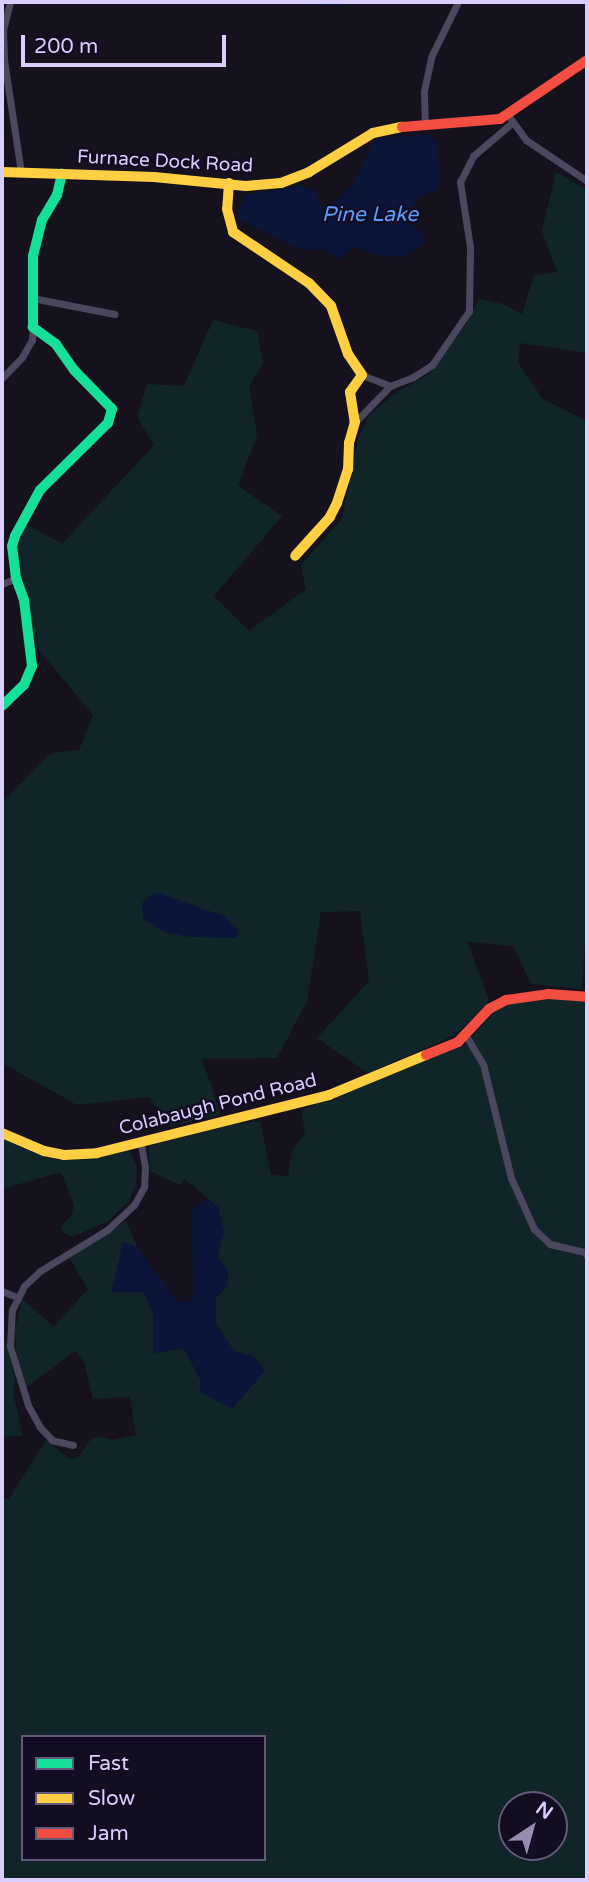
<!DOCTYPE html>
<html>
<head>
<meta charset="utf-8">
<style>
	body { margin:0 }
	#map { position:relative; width:589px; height:1882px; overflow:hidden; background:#15121d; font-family:"Varela Round",sans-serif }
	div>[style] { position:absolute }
	.green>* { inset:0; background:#112528 }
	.water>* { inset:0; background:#0b153a }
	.street>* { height:7px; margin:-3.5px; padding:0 3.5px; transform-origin:3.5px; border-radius:3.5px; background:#4b475d }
	.fast>* { height:10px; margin:-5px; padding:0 5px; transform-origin:5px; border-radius:5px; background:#16e098 }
	.slow>* { height:10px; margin:-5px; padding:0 5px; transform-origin:5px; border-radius:5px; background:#ffcf43 }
	.jam>* { height:10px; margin:-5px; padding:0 5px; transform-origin:5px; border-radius:5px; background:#f24e42 }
	span { translate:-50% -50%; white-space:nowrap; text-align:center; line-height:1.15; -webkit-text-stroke:5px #130d21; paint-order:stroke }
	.street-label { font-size:19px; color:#dacefe }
	.water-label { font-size:21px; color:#5d9cfc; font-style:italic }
	.frame { position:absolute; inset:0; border:4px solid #dacefe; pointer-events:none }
	.legend { position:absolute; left:21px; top:1735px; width:245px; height:126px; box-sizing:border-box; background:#130d21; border:2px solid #635a79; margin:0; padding:9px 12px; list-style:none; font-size:21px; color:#dacefe }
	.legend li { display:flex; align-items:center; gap:14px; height:35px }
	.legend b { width:35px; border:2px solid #635a79 }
	.north { position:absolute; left:498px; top:1791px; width:70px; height:70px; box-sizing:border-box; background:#130d21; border:2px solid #635a79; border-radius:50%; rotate:36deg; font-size:19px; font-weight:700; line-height:28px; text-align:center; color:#dacefe }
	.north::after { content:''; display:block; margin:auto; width:24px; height:32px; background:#958caf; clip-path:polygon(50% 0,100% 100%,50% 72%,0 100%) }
	.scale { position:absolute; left:21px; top:35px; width:205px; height:32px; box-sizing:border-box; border:4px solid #dacefe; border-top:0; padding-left:9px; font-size:21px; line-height:24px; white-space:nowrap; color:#dacefe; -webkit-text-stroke:5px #130d21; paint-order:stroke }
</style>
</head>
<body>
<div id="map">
	<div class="green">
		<i style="clip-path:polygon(evenodd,556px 172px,587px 190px,587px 353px,520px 343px,518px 363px,543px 399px,587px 421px,587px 914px,582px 989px,531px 984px,513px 946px,467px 941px,489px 1000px,460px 1031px,444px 1040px,368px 1073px,317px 1038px,369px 981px,360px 911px,321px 912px,307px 1001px,277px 1058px,202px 1059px,221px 1115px,170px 1126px,149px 1097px,77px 1105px,2px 1063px,2px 803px,51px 753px,79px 750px,93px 715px,33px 643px,16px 552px,26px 524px,62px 544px,154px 445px,137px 417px,147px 384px,184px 386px,213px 320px,257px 331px,263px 363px,249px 387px,257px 435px,238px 486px,282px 516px,214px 596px,249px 631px,306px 589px,301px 565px,342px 519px,358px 439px,369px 415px,396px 393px,430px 373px,465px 326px,479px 299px,503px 304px,522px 314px,534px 275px,557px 272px,542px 231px,556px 172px,142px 903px,201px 937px,183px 936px,142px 903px)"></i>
		<i style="clip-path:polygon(evenodd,558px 997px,587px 1001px,587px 1880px,2px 1880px,2px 1499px,9px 1499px,46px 1440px,70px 1459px,78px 1458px,90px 1440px,97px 1436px,113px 1440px,136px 1435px,130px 1397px,93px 1399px,84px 1362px,75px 1351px,26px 1388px,16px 1349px,15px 1330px,22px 1299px,54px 1327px,88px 1289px,69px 1258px,126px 1221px,138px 1248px,124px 1242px,112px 1292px,144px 1292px,153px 1314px,153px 1353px,184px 1348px,201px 1381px,254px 1357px,234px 1351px,215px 1323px,216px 1297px,228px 1270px,217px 1258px,224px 1232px,218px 1207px,185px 1179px,180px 1185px,150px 1171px,149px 1146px,231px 1125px,260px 1121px,271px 1175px,288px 1176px,292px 1151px,305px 1133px,301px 1110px,464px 1045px,501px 1005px,558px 997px,23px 1737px,264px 1737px,264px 1859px,23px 1859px,23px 1737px,558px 997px,512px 1805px,554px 1805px,554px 1847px,512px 1847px,512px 1805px)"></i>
		<i style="clip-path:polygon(2px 1138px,37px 1154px,59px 1160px,90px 1159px,130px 1150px,137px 1167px,136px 1185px,129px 1201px,107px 1222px,72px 1237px,63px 1232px,61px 1227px,72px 1214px,74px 1205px,61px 1172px,2px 1189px)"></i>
		<i style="clip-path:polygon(2px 1341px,6px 1342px,8px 1347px,15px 1379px,13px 1393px,23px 1436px,2px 1437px)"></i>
	</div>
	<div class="water">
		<i style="clip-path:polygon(251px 2px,354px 2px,344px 6px)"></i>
		<i style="clip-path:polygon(429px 134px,437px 142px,440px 184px,436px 191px,420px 196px,404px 218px,422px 233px,425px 243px,403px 257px,375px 255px,354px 246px,341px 259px,323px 250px,300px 249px,240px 219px,237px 211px,246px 195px,302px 186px,317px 193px,321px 206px,331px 206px,353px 184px,373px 143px,380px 138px)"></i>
		<i style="clip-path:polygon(155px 892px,224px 916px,239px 932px,236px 938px,222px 938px,183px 936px,162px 931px,143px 919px,142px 903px)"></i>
		<i style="clip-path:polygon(207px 1199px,218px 1207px,224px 1232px,217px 1258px,228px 1270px,228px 1285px,216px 1298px,215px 1323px,234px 1351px,254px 1357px,265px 1371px,232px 1409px,199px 1392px,201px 1381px,184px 1348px,153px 1353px,153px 1314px,144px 1292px,111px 1292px,123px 1242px,138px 1248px,178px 1302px,189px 1302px,193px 1297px,192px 1210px)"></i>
	</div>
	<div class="street">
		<i style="left:10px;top:2px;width:29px;rotate:104deg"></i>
		<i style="left:3px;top:30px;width:30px;rotate:88deg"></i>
		<i style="left:4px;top:60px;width:113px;rotate:81.4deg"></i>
		<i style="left:508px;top:115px;width:31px;rotate:54deg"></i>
		<i style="left:526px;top:140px;width:73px;rotate:33.9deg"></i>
		<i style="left:425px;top:125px;width:34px;rotate:-92deg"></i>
		<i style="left:424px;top:91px;width:35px;rotate:-78deg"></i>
		<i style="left:431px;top:57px;width:61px;rotate:-63.9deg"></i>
		<i style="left:32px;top:298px;width:84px;rotate:11deg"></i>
		<i style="left:362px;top:375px;width:30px;rotate:21deg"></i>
		<i style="left:2px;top:378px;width:29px;rotate:-46deg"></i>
		<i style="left:22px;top:357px;width:20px;rotate:-60deg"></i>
		<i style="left:32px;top:340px;width:13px;rotate:-86deg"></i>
		<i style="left:355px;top:422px;width:50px;rotate:-45.8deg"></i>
		<i style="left:390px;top:386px;width:25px;rotate:-21deg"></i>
		<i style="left:413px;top:377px;width:22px;rotate:-32deg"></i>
		<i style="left:432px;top:365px;width:65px;rotate:-55.6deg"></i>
		<i style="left:469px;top:311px;width:64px;rotate:-89.1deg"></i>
		<i style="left:470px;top:247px;width:66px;rotate:-98.7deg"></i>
		<i style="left:460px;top:182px;width:29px;rotate:-63deg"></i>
		<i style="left:473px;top:156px;width:52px;rotate:-40.4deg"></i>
		<i style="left:2px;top:584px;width:15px;rotate:-23deg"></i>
		<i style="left:466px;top:1036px;width:33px;rotate:59deg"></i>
		<i style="left:483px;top:1064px;width:117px;rotate:76.2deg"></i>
		<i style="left:511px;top:1178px;width:56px;rotate:65.7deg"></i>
		<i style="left:534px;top:1229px;width:22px;rotate:43deg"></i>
		<i style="left:550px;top:1244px;width:36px;rotate:13deg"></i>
		<i style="left:585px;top:1252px;width:4px;rotate:63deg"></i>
		<i style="left:2px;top:1291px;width:16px;rotate:22deg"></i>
		<i style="left:73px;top:1445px;width:22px;rotate:-167deg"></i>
		<i style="left:52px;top:1440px;width:18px;rotate:-133deg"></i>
		<i style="left:40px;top:1427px;width:25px;rotate:-119deg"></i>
		<i style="left:28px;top:1405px;width:62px;rotate:-107deg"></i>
		<i style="left:10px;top:1346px;width:36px;rotate:-87deg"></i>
		<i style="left:12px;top:1310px;width:27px;rotate:-63deg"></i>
		<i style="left:24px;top:1286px;width:22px;rotate:-43deg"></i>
		<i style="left:40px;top:1271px;width:79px;rotate:-31.5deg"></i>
		<i style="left:107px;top:1230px;width:37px;rotate:-43deg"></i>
		<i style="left:134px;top:1205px;width:21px;rotate:-61deg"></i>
		<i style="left:144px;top:1187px;width:20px;rotate:-87deg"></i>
		<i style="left:145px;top:1167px;width:23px;rotate:-100deg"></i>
	</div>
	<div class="fast">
		<i style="left:2px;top:706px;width:30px;rotate:-44deg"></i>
		<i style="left:24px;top:685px;width:21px;rotate:-67deg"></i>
		<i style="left:32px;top:666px;width:66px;rotate:-96.9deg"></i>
		<i style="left:24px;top:600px;width:23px;rotate:-110deg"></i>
		<i style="left:16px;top:578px;width:32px;rotate:-97deg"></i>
		<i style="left:12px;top:546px;width:10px;rotate:-73deg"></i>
		<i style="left:15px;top:536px;width:52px;rotate:-61.5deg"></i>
		<i style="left:40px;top:490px;width:95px;rotate:-44.6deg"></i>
		<i style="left:108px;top:423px;width:15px;rotate:-74deg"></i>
		<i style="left:112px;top:409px;width:54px;rotate:-134.3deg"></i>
		<i style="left:74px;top:370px;width:32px;rotate:-125deg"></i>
		<i style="left:56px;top:344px;width:29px;rotate:-144deg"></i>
		<i style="left:33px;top:327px;width:71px;rotate:-90deg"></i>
		<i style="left:33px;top:256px;width:37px;rotate:-76deg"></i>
		<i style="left:42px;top:220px;width:29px;rotate:-59deg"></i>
		<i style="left:57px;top:195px;width:22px;rotate:-77deg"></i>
	</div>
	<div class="slow">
		<i style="left:2px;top:172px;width:152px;rotate:1.9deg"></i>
		<i style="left:154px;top:177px;width:92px;rotate:5.6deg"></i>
		<i style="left:246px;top:186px;width:35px;rotate:-5deg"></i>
		<i style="left:281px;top:183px;width:30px;rotate:-21deg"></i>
		<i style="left:309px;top:172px;width:75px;rotate:-31.4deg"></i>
		<i style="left:373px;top:133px;width:30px;rotate:-12deg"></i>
		<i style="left:229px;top:183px;width:26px;rotate:94deg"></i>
		<i style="left:227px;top:209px;width:24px;rotate:75deg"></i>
		<i style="left:233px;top:232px;width:92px;rotate:33.9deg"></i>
		<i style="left:309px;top:283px;width:32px;rotate:46deg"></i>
		<i style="left:331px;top:306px;width:51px;rotate:70.5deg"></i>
		<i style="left:348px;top:354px;width:25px;rotate:56deg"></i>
		<i style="left:362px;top:375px;width:21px;rotate:125deg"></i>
		<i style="left:350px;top:392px;width:30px;rotate:81deg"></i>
		<i style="left:355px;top:422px;width:22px;rotate:106deg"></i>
		<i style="left:349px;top:443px;width:26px;rotate:92deg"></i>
		<i style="left:348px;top:469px;width:36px;rotate:108deg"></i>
		<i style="left:337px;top:503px;width:16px;rotate:117deg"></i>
		<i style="left:330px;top:517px;width:52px;rotate:131.9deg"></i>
		<i style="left:2px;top:1133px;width:46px;rotate:23.2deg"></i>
		<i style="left:44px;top:1151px;width:20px;rotate:11deg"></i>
		<i style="left:64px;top:1155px;width:33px;rotate:-3deg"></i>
		<i style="left:97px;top:1153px;width:239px;rotate:-14deg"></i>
		<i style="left:329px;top:1095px;width:105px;rotate:-22.4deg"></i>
	</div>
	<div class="jam">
		<i style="left:402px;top:127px;width:98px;rotate:-4.7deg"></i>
		<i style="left:500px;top:119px;width:105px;rotate:-34.1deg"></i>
		<i style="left:426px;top:1055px;width:35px;rotate:-22deg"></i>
		<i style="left:458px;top:1042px;width:45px;rotate:-46.8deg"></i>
		<i style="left:489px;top:1009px;width:19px;rotate:-28deg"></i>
		<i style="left:506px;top:1000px;width:42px;rotate:-8.1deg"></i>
		<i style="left:548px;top:994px;width:39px;rotate:4deg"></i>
	</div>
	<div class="street-label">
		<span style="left:165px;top:162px;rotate:3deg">Furnace Dock Road</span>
		<span style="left:218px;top:1105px;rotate:-14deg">Colabaugh Pond Road</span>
	</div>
	<div class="water-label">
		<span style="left:370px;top:215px">Pine Lake</span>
	</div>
	<div class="frame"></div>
	<ul class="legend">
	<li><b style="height:9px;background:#16e098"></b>Fast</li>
	<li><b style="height:9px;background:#ffcf43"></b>Slow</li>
	<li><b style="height:9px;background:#f24e42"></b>Jam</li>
	</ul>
	<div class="north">N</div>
	<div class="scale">200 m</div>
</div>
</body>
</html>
